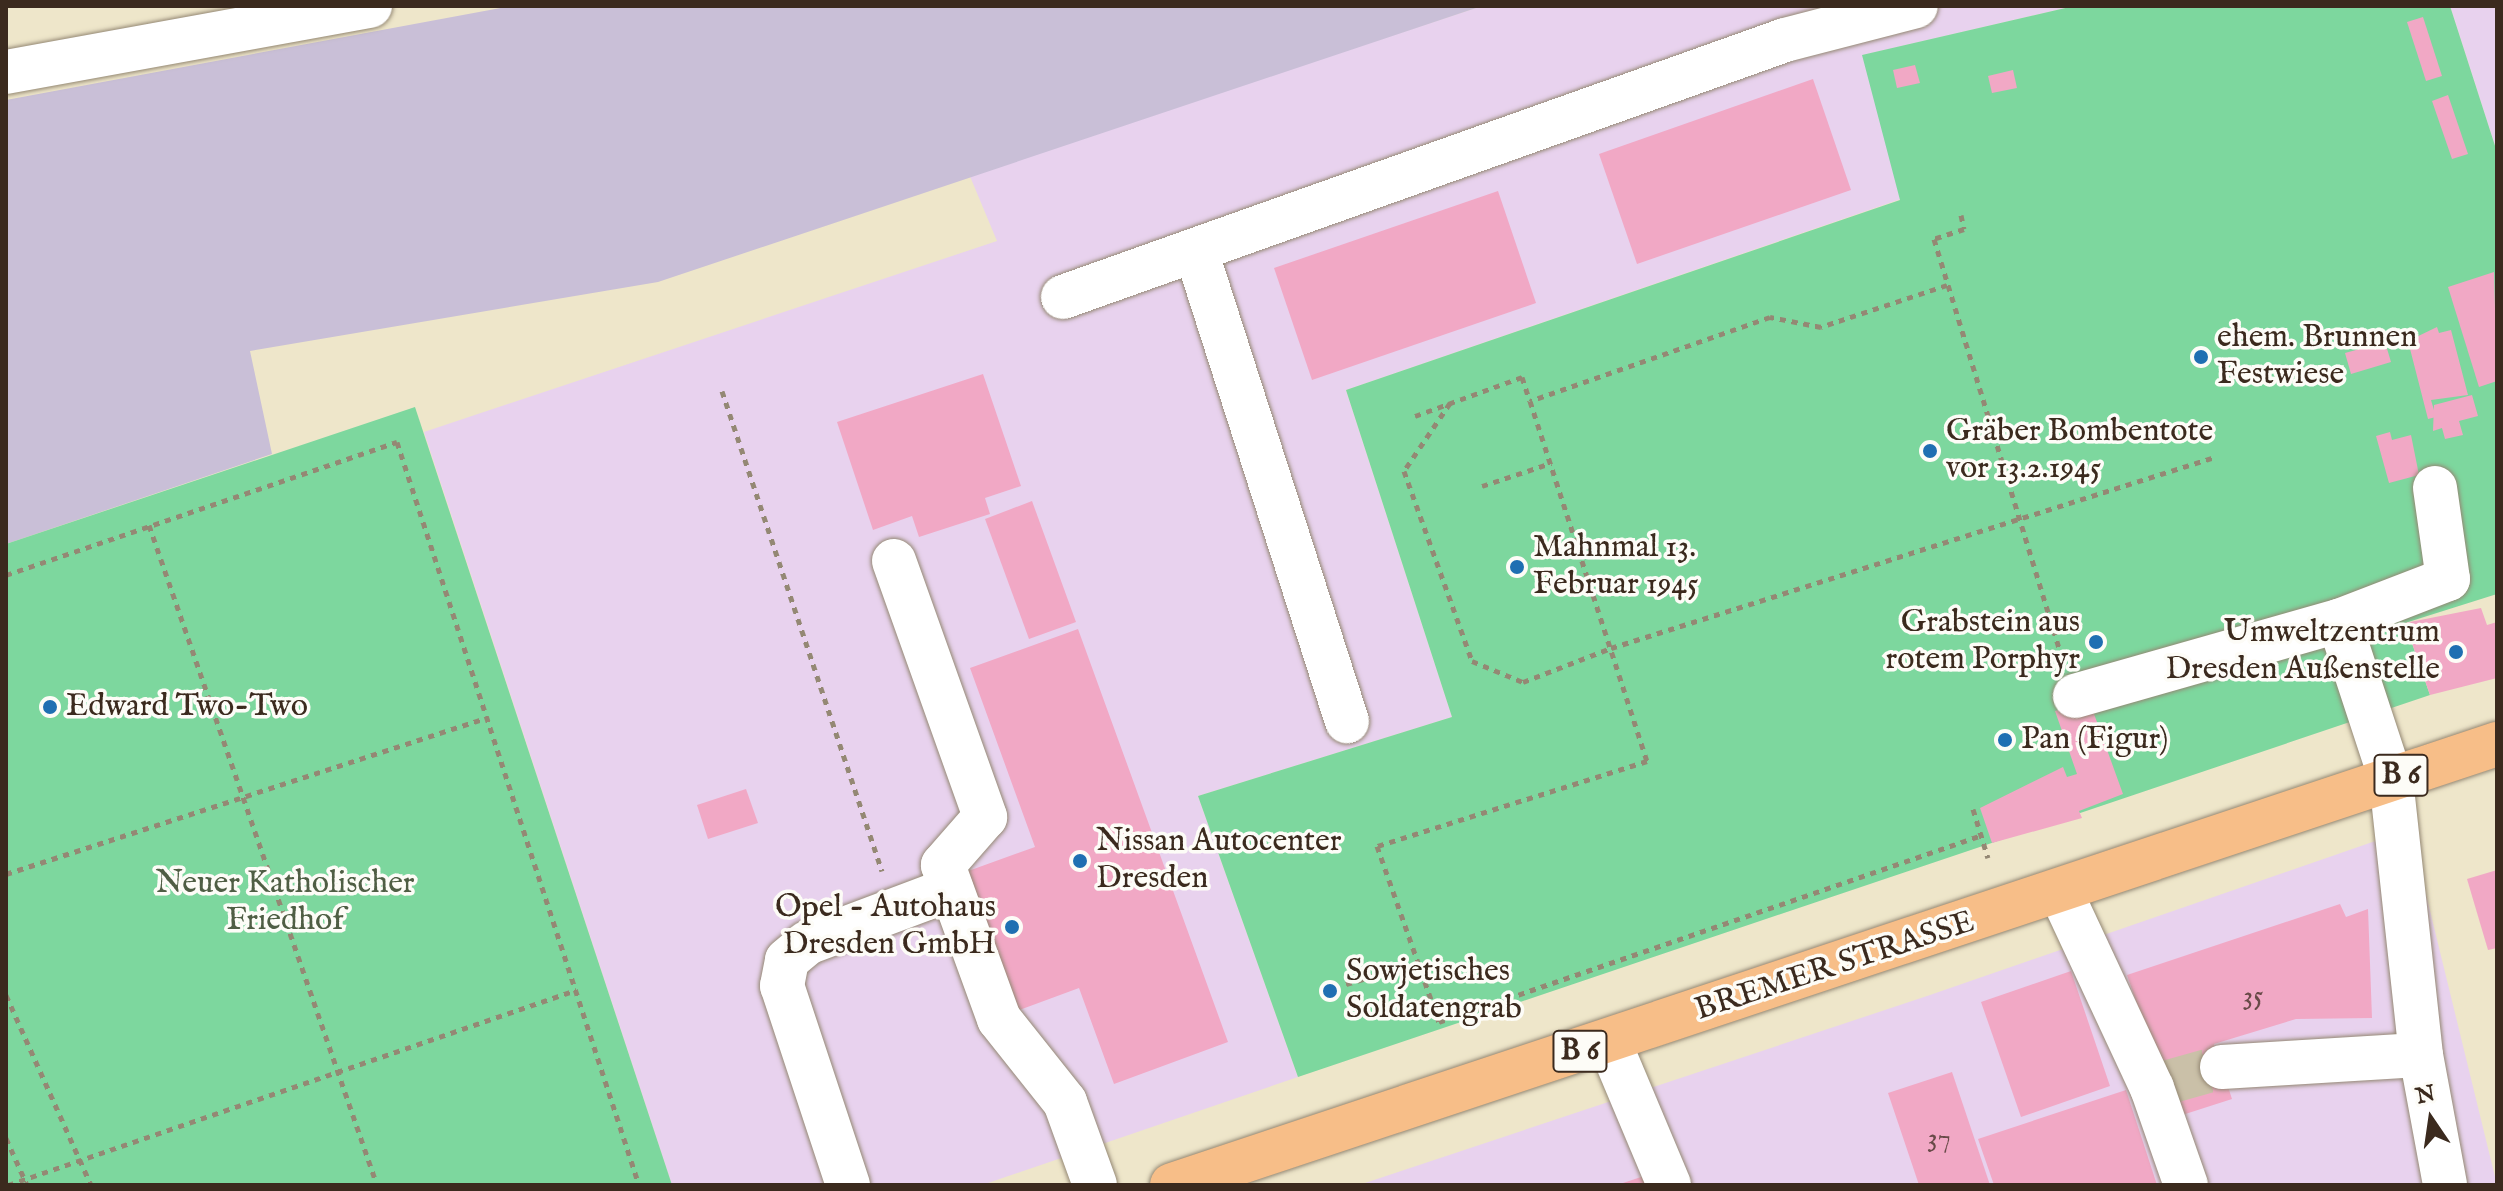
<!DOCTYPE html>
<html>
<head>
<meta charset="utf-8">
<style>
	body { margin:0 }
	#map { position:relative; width:2503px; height:1191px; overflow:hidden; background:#eee6ca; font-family:"IM FELL English",serif }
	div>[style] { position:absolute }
	.built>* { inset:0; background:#e8d2ee }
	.industrial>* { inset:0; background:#c9bfd7 }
	.green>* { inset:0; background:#7dd79e }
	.building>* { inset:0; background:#f1a8c5 }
	.minor-tunnel>* { height:44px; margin-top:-22px; transform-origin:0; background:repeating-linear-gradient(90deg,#cac0a8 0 44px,transparent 0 66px) }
	.path>* { height:5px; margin-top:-2.5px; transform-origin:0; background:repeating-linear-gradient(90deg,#948874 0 6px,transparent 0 12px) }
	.roads { filter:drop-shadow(0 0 2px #948874) drop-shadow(0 0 2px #948874) }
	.minor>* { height:44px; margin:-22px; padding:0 22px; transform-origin:22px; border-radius:22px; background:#fff }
	.major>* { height:44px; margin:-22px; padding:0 22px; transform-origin:22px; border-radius:22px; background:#f7be88 }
	.dots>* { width:22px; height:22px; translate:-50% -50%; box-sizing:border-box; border:4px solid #fdfcf7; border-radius:50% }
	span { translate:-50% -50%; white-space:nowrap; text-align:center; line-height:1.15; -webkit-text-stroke:7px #fdfcf7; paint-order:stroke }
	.number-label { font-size:28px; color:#684a48 }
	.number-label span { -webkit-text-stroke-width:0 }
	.shield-label span { padding:2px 6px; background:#fdfcf7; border:2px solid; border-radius:6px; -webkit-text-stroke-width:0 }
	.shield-label { font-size:30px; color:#3b2a1e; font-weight:700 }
	.poi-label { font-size:32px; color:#3b2a1e }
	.left { translate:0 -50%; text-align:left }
	.right { translate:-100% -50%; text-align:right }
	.park-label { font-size:32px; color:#4f5e44 }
	.street-label { font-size:32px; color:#3b2a1e }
	.frame { position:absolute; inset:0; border:8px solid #3b2a1e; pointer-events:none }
	.north { position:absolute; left:2391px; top:1079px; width:80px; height:80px; -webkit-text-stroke:6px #fdfcf7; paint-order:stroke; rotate:347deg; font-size:22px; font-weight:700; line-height:32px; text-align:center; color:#3b2a1e }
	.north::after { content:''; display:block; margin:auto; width:28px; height:36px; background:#3b2a1e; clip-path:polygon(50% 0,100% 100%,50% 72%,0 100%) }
</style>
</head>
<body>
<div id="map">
	<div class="built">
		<i style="clip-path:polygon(1482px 6px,2074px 6px,1863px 55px,1901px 199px,1346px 390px,1452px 717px,1198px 796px,1298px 1077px,982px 1185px,672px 1185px,424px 432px,997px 241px,969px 174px)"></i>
		<i style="clip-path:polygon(2450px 6px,2497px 6px,2497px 152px)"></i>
		<i style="clip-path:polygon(2410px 829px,2497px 1185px,1359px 1185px,1930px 995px)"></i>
	</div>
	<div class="industrial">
		<i style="clip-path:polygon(511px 6px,1482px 6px,658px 282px,250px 351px,272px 454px,6px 544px,6px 100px)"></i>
	</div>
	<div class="green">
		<i style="clip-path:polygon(2074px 6px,2450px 6px,2497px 152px,2497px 594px,2405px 623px,2430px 695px,1298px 1077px,1198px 796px,1452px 717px,1346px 390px,1900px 200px,1862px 55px)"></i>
		<i style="clip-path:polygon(415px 407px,672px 1185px,6px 1185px,6px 544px)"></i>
	</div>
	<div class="building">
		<i style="clip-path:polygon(2423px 17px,2442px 76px,2426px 81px,2407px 22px)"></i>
		<i style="clip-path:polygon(1915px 65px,1920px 83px,1897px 88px,1893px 70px)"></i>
		<i style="clip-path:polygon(2013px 70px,2017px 88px,1992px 93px,1988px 76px)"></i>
		<i style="clip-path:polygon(1813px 79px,1851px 190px,1637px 264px,1599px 154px)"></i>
		<i style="clip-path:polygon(2448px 95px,2468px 154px,2452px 159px,2432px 101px)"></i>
		<i style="clip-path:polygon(1498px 191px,1536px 303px,1312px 380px,1274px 268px)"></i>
		<i style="clip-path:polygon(2494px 272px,2497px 381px,2479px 387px,2448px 287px)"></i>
		<i style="clip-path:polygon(2437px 327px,2439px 333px,2451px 330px,2468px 395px,2431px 400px,2436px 417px,2428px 419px,2408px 341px)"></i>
		<i style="clip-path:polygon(2385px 342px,2391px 362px,2351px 374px,2345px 353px)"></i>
		<i style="clip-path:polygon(983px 374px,1021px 486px,985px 498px,990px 514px,919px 537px,912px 516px,873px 530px,837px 422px)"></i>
		<i style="clip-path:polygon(2472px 395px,2478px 416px,2459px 421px,2463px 435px,2445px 439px,2442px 428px,2433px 431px,2434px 405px)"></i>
		<i style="clip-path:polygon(2390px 432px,2392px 440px,2411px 435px,2419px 475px,2389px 483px,2376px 436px)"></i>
		<i style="clip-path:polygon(1032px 501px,1076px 622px,1029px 639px,985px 519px)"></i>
		<i style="clip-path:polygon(2481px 608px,2487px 625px,2497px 622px,2497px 678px,2430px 695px,2405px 623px)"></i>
		<i style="clip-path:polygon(1078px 629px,1228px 1042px,1114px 1084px,1079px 988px,1011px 1013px,960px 874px,1035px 847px,970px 668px)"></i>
		<i style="clip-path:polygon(2089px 700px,2123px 794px,2079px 811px,2082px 818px,1992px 843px,1980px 808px,2063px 767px,2067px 777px,2077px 774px,2055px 711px)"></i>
		<i style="clip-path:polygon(746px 789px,758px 823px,708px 839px,697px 805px)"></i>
		<i style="clip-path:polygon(2497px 870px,2497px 948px,2488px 950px,2467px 879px)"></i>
		<i style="clip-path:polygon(2340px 904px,2346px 917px,2368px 909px,2372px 1018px,2296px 1019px,2214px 1044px,2232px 1099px,2176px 1117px,2127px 975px)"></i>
		<i style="clip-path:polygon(2071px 971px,2110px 1086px,2021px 1117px,1981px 1002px)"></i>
		<i style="clip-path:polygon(1952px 1072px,1990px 1185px,1919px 1185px,1888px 1093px)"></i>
		<i style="clip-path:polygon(2126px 1090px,2157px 1185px,1994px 1185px,1978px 1139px)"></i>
		<i style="clip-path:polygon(1644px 1176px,1647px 1185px,1620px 1185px,1620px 1184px)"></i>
	</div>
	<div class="minor-tunnel">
		<i style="left:2165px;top:1083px;width:59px;rotate:-15.7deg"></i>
	</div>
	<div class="path">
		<i style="left:1961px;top:215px;width:14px;rotate:78deg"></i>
		<i style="left:1964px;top:229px;width:32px;rotate:162deg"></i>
		<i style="left:1934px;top:239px;width:438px;rotate:73deg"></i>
		<i style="left:1947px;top:285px;width:133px;rotate:161.6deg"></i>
		<i style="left:1821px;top:327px;width:52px;rotate:-168.9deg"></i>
		<i style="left:1770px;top:317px;width:254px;rotate:160.7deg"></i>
		<i style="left:1530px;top:401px;width:379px;rotate:72deg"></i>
		<i style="left:1647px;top:761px;width:283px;rotate:162.5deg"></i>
		<i style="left:1377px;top:846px;width:187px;rotate:70.6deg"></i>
		<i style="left:1439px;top:1022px;width:574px;rotate:-19deg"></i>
		<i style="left:722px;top:391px;width:506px;rotate:71.57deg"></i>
		<i style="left:1450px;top:403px;width:82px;rotate:124.1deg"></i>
		<i style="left:1404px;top:471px;width:202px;rotate:70.3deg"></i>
		<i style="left:1472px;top:661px;width:55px;rotate:22.4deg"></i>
		<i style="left:1523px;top:682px;width:94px;rotate:-21.1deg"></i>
		<i style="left:1611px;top:648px;width:633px;rotate:-17.55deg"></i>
		<i style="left:1415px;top:416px;width:114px;rotate:-20deg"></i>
		<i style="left:1522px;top:377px;width:25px;rotate:72deg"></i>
		<i style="left:1482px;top:486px;width:73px;rotate:-18.4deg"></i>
		<i style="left:149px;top:525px;width:698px;rotate:70.94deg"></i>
		<i style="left:6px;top:575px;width:413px;rotate:-18.8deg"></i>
		<i style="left:397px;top:442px;width:781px;rotate:71.96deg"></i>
		<i style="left:1973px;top:809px;width:51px;rotate:73deg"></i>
		<i style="left:6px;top:874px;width:505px;rotate:-18deg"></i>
		<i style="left:1346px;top:984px;width:75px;rotate:-16.3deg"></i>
		<i style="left:6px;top:995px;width:208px;rotate:65.9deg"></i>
		<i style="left:6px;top:1138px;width:51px;rotate:65.9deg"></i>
		<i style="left:8px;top:1185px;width:601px;rotate:-18.95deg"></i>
	</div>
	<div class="roads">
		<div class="minor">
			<i style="left:6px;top:72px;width:370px;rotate:-10.3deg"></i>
			<i style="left:1196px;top:251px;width:494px;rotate:72.2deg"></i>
			<i style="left:1063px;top:297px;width:766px;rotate:-19.59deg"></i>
			<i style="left:1785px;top:40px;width:135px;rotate:-14.5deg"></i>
			<i style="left:2435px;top:488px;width:92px;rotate:81.9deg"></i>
			<i style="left:2448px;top:579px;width:117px;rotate:158.9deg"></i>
			<i style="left:2339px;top:621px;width:166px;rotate:71.8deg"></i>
			<i style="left:2391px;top:779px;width:278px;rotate:83.8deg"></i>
			<i style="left:2421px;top:1055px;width:132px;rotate:79.5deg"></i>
			<i style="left:894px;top:561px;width:272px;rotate:70.4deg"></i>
			<i style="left:985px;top:817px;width:64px;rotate:131.2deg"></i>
			<i style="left:943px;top:865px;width:164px;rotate:70deg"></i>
			<i style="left:999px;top:1019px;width:106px;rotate:51.5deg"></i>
			<i style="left:1065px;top:1102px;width:88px;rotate:70.1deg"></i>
			<i style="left:2075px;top:696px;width:274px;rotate:-15.9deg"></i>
			<i style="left:2061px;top:893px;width:215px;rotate:65deg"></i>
			<i style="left:2152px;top:1088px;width:103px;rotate:70.7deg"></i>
			<i style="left:1609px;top:1042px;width:155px;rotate:67.2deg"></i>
			<i style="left:2222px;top:1067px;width:199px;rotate:-3.5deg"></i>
			<i style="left:848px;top:1185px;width:210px;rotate:-108.3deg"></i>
			<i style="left:782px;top:986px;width:26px;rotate:-79deg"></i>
			<i style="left:787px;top:960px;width:26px;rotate:-40deg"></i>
			<i style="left:807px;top:943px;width:154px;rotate:-20.6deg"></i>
		</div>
		<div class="major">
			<i style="left:1172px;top:1185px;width:1396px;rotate:-18.41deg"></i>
		</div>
	</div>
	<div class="dots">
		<i style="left:2201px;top:357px;background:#1f6fb2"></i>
		<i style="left:1930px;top:451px;background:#1f6fb2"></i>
		<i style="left:1517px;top:567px;background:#1f6fb2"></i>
		<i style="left:2096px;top:642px;background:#1f6fb2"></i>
		<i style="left:2456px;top:652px;background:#1f6fb2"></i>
		<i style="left:50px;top:707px;background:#1f6fb2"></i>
		<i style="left:2005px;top:740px;background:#1f6fb2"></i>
		<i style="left:1080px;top:861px;background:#1f6fb2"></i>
		<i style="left:1012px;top:927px;background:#1f6fb2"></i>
		<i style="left:1330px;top:991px;background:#1f6fb2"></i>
	</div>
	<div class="number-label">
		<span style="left:2253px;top:997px">35</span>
		<span style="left:1939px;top:1139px">37</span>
	</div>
	<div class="shield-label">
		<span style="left:2401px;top:775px">B 6</span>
		<span style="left:1580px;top:1051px">B 6</span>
	</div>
	<div class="poi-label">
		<span class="left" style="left:2217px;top:357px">ehem. Brunnen<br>Festwiese</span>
		<span class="left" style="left:1946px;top:451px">Gräber Bombentote<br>vor 13.2.1945</span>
		<span class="left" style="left:1533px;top:567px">Mahnmal 13.<br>Februar 1945</span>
		<span class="right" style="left:2080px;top:642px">Grabstein aus<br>rotem Porphyr</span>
		<span class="right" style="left:2440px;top:652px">Umweltzentrum<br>Dresden Außenstelle</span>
		<span class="left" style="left:66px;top:707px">Edward Two-Two</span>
		<span class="left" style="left:2021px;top:740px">Pan (Figur)</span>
		<span class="left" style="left:1096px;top:861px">Nissan Autocenter<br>Dresden</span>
		<span class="right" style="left:996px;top:927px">Opel - Autohaus<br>Dresden GmbH</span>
		<span class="left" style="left:1346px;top:991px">Sowjetisches<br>Soldatengrab</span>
	</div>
	<div class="park-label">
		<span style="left:285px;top:903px">Neuer Katholischer<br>Friedhof</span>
	</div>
	<div class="street-label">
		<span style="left:1835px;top:967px;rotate:-18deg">BREMER STRASSE</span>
	</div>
	<div class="frame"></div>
	<div class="north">N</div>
</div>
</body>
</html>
